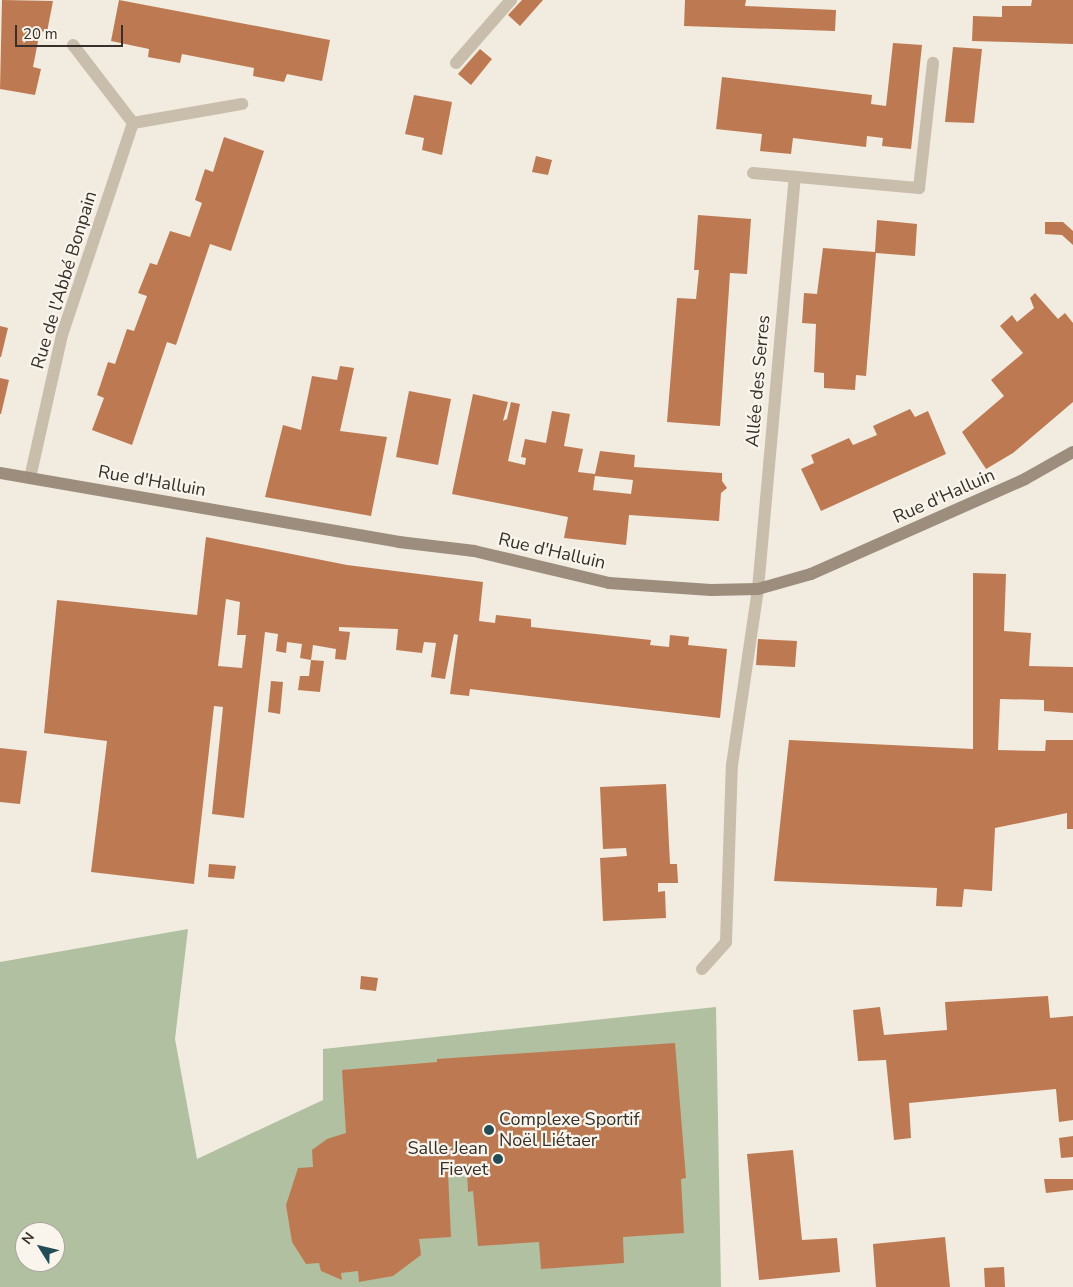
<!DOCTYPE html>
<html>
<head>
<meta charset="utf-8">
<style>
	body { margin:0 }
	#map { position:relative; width:1073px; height:1287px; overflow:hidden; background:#f1ebe0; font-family:"Nunito Sans",sans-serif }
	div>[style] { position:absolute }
	.green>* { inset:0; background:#b1c0a0 }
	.building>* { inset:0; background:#bd7a52 }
	.lane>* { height:12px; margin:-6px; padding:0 6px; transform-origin:6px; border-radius:6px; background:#c9bdac }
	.street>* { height:12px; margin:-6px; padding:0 6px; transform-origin:6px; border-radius:6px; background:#c9bdac }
	.secondary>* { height:12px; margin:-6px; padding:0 6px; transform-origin:6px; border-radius:6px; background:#9c8d7d }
	.dots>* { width:14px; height:14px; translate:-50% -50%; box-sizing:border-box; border:2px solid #f9f5ec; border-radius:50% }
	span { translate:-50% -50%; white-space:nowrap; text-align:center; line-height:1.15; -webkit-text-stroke:4.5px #f9f5ec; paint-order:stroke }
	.street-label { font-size:18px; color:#37302a }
	.poi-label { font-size:18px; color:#37302a }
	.left { translate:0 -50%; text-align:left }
	.right { translate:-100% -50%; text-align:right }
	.north { position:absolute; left:15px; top:1222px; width:50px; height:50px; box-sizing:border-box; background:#f9f5ec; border:1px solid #aba69e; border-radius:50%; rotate:306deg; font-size:14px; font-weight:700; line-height:20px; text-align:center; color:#37302a }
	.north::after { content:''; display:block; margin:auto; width:18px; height:22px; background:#234c56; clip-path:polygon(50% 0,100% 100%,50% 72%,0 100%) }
	.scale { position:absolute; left:15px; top:25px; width:108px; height:22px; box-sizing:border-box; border:2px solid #37302a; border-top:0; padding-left:6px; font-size:15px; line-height:18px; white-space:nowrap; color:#37302a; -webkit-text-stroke:4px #f9f5ec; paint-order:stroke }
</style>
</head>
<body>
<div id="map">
	<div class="green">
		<i style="clip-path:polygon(evenodd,188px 929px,175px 1039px,197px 1159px,323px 1100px,323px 1049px,716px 1007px,721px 1287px,0 1287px,0 962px,188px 929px,25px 1232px,55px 1232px,55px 1262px,25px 1262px,25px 1232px)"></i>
	</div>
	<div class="building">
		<i style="clip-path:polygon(2px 0,53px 1px,47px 32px,40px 31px,33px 67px,41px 69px,35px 95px,0 89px)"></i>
		<i style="clip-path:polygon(119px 0,330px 40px,322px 81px,287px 74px,284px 82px,253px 76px,254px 68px,182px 54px,180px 63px,148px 57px,149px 49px,111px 41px)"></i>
		<i style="clip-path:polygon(522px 0,543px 0,520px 26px,508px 15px)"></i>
		<i style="clip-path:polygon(685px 0,746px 0,745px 6px,836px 10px,835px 31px,684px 26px)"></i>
		<i style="clip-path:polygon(1032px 0,1073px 0,1073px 44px,972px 41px,973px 16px,1002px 17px,1002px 6px,1031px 6px)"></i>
		<i style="clip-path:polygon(893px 43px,922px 45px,911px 149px,882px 146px,883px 138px,867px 136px,866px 147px,793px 138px,791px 154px,760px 151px,762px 134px,716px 129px,722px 77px,872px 95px,871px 104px,886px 106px)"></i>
		<i style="clip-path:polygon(953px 47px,982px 49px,974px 123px,945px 122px)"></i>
		<i style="clip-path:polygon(480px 49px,492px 59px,471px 85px,458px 74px)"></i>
		<i style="clip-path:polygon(414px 95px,452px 102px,442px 155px,422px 150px,424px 138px,405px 134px)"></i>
		<i style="clip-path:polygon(224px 137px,264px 151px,231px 251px,210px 244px,176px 345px,167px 342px,132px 445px,92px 430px,104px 398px,97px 395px,108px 362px,115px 364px,127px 329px,134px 331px,147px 296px,138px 293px,150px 263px,157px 265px,170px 231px,190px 237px,202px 203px,195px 200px,205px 169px,213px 172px)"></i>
		<i style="clip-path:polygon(536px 156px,552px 160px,548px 175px,532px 172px)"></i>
		<i style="clip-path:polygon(698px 215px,751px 219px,747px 274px,730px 273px,720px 426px,667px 422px,677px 298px,696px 299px,699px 270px,694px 270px)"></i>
		<i style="clip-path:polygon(877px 220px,917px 224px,915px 256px,876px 253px,866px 376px,856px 375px,855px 390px,824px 388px,824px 373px,814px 372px,816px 324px,802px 323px,804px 293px,817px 294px,823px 248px,875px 252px)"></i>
		<i style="clip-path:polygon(1045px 222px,1063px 222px,1073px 231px,1073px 245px,1062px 235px,1045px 234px)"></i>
		<i style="clip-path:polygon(1035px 293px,1058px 319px,1065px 313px,1073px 323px,1073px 402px,1013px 453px,986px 469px,962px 432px,1004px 396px,991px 380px,1023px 353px,1000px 326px,1012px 315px,1017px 322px,1034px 308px,1030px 298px)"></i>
		<i style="clip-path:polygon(0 326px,8px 328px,1px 357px,0 357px)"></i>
		<i style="clip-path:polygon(340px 366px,354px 368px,340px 431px,387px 437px,371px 516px,265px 497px,283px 425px,301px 430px,312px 376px,337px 380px)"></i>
		<i style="clip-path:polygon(0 378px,9px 380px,1px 414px,0 414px)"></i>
		<i style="clip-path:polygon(409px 391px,451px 399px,438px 465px,396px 457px)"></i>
		<i style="clip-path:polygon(evenodd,473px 394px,508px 402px,503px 421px,507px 419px,511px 402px,520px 404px,508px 461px,525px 465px,526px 458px,521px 457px,525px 439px,546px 443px,552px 411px,570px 414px,564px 446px,583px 449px,578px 472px,595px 474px,600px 451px,635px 455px,634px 467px,722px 473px,722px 481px,727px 488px,721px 493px,719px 521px,629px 515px,626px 545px,564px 538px,568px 517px,452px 494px,473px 394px,595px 476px,633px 480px,631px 494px,593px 490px,595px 476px)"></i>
		<i style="clip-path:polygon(910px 409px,915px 417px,928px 411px,946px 454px,821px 511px,801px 469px,814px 463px,811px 455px,849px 438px,853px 445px,877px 435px,873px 426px)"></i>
		<i style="clip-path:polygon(evenodd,206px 537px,347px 565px,483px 582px,479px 621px,495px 623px,496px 615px,531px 619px,531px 627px,651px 640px,650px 645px,669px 647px,670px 635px,689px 637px,688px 645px,727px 649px,720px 718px,470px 689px,469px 696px,450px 694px,458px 635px,454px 634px,445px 679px,431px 677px,436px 643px,424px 642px,422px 653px,396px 650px,398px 629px,339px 627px,339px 631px,350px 632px,346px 660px,335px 659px,336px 649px,313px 645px,311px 660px,300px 658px,302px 644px,287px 642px,286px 653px,276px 651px,278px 634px,265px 632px,244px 818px,212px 814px,223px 707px,214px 706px,194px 884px,91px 872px,107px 741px,44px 733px,57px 600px,197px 615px,206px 537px,226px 599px,240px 602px,237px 635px,246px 635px,242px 668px,218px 666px,226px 599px)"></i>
		<i style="clip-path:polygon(973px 573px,1006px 574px,1004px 631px,1031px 633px,1029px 666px,1073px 667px,1073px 713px,1044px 711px,1044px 700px,1000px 699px,998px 750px,1045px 751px,1046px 740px,1073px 740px,1073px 829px,1067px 829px,1067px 813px,995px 828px,992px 891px,964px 889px,962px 907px,936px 906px,937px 888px,774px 881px,789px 740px,973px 749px)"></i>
		<i style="clip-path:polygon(758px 639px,797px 641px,795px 667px,756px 665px)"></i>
		<i style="clip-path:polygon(311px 660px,324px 661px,320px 692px,298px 690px,300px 676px,309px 676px)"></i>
		<i style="clip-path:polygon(271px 681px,283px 682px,280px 714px,268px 712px)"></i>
		<i style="clip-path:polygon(0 748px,27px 751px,20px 804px,0 802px)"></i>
		<i style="clip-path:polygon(666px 784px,670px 864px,677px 864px,678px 883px,658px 883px,658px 892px,665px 891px,666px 918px,603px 921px,600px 858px,627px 856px,626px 848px,603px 849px,600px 787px)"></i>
		<i style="clip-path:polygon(209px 864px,236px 866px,234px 879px,208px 877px)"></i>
		<i style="clip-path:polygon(361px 976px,378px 978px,376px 991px,360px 989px)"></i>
		<i style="clip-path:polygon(1048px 996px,1050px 1018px,1073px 1016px,1073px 1120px,1059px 1122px,1056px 1089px,909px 1103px,911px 1138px,894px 1140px,886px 1060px,858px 1061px,853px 1010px,880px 1007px,884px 1035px,947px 1030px,945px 1002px)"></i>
		<i style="clip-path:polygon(675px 1043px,686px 1178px,681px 1179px,684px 1233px,623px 1237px,624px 1263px,541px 1269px,539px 1242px,478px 1246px,473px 1191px,468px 1192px,467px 1172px,448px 1173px,451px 1237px,419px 1239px,421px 1255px,393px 1276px,359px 1282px,358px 1271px,341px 1273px,342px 1280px,321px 1271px,319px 1263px,306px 1264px,292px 1242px,286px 1205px,298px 1168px,313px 1167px,312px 1150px,327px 1139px,346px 1133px,342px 1070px,437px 1062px,437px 1059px)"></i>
		<i style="clip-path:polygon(1073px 1136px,1073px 1157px,1061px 1158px,1059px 1138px)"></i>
		<i style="clip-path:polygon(793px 1150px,802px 1240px,837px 1238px,840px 1272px,759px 1280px,747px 1154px)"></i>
		<i style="clip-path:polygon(1044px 1179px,1073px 1179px,1073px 1190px,1046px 1193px)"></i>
		<i style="clip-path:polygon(945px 1237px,950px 1287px,876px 1287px,873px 1244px)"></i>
		<i style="clip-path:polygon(1004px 1267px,1005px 1287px,985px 1287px,984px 1268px)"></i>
	</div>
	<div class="lane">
		<i style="left:456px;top:63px;width:84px;rotate:-48.9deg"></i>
		<i style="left:702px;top:969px;width:36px;rotate:-48deg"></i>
		<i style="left:726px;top:942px;width:177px;rotate:-88.1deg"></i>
		<i style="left:732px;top:765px;width:178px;rotate:-81.6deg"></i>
	</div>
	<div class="street">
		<i style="left:73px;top:45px;width:98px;rotate:52.4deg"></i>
		<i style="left:133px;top:123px;width:111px;rotate:-9.9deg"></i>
		<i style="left:753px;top:173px;width:167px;rotate:5.2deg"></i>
		<i style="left:919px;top:188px;width:126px;rotate:-83.6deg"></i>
		<i style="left:30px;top:478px;width:147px;rotate:-77.4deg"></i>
		<i style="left:62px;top:335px;width:224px;rotate:-71.5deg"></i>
		<i style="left:758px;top:589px;width:414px;rotate:-84.9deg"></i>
	</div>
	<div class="secondary">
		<i style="left:0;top:473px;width:405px;rotate:9.8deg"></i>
		<i style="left:399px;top:542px;width:76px;rotate:6.8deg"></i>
		<i style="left:474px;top:551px;width:139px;rotate:13.3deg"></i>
		<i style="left:609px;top:583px;width:102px;rotate:3.9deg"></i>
		<i style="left:711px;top:590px;width:47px;rotate:-1.2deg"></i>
		<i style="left:758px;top:589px;width:55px;rotate:-15.8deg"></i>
		<i style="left:811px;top:574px;width:234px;rotate:-23.9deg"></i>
		<i style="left:1025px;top:479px;width:55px;rotate:-29.4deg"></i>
	</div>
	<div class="dots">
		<i style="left:489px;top:1130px;background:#234c56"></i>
		<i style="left:498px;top:1159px;background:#234c56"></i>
	</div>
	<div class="street-label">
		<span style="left:64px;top:280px;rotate:-73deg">Rue de l'Abbé Bonpain</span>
		<span style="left:758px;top:381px;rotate:-85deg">Allée des Serres</span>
		<span style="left:152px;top:481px;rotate:10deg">Rue d'Halluin</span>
		<span style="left:944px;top:496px;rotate:-24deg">Rue d'Halluin</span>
		<span style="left:552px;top:551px;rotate:13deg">Rue d'Halluin</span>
	</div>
	<div class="poi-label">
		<span class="left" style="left:499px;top:1130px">Complexe Sportif<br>Noël Liétaer</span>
		<span class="right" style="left:488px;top:1159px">Salle Jean<br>Fievet</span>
	</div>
	<div class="north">N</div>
	<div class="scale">20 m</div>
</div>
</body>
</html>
